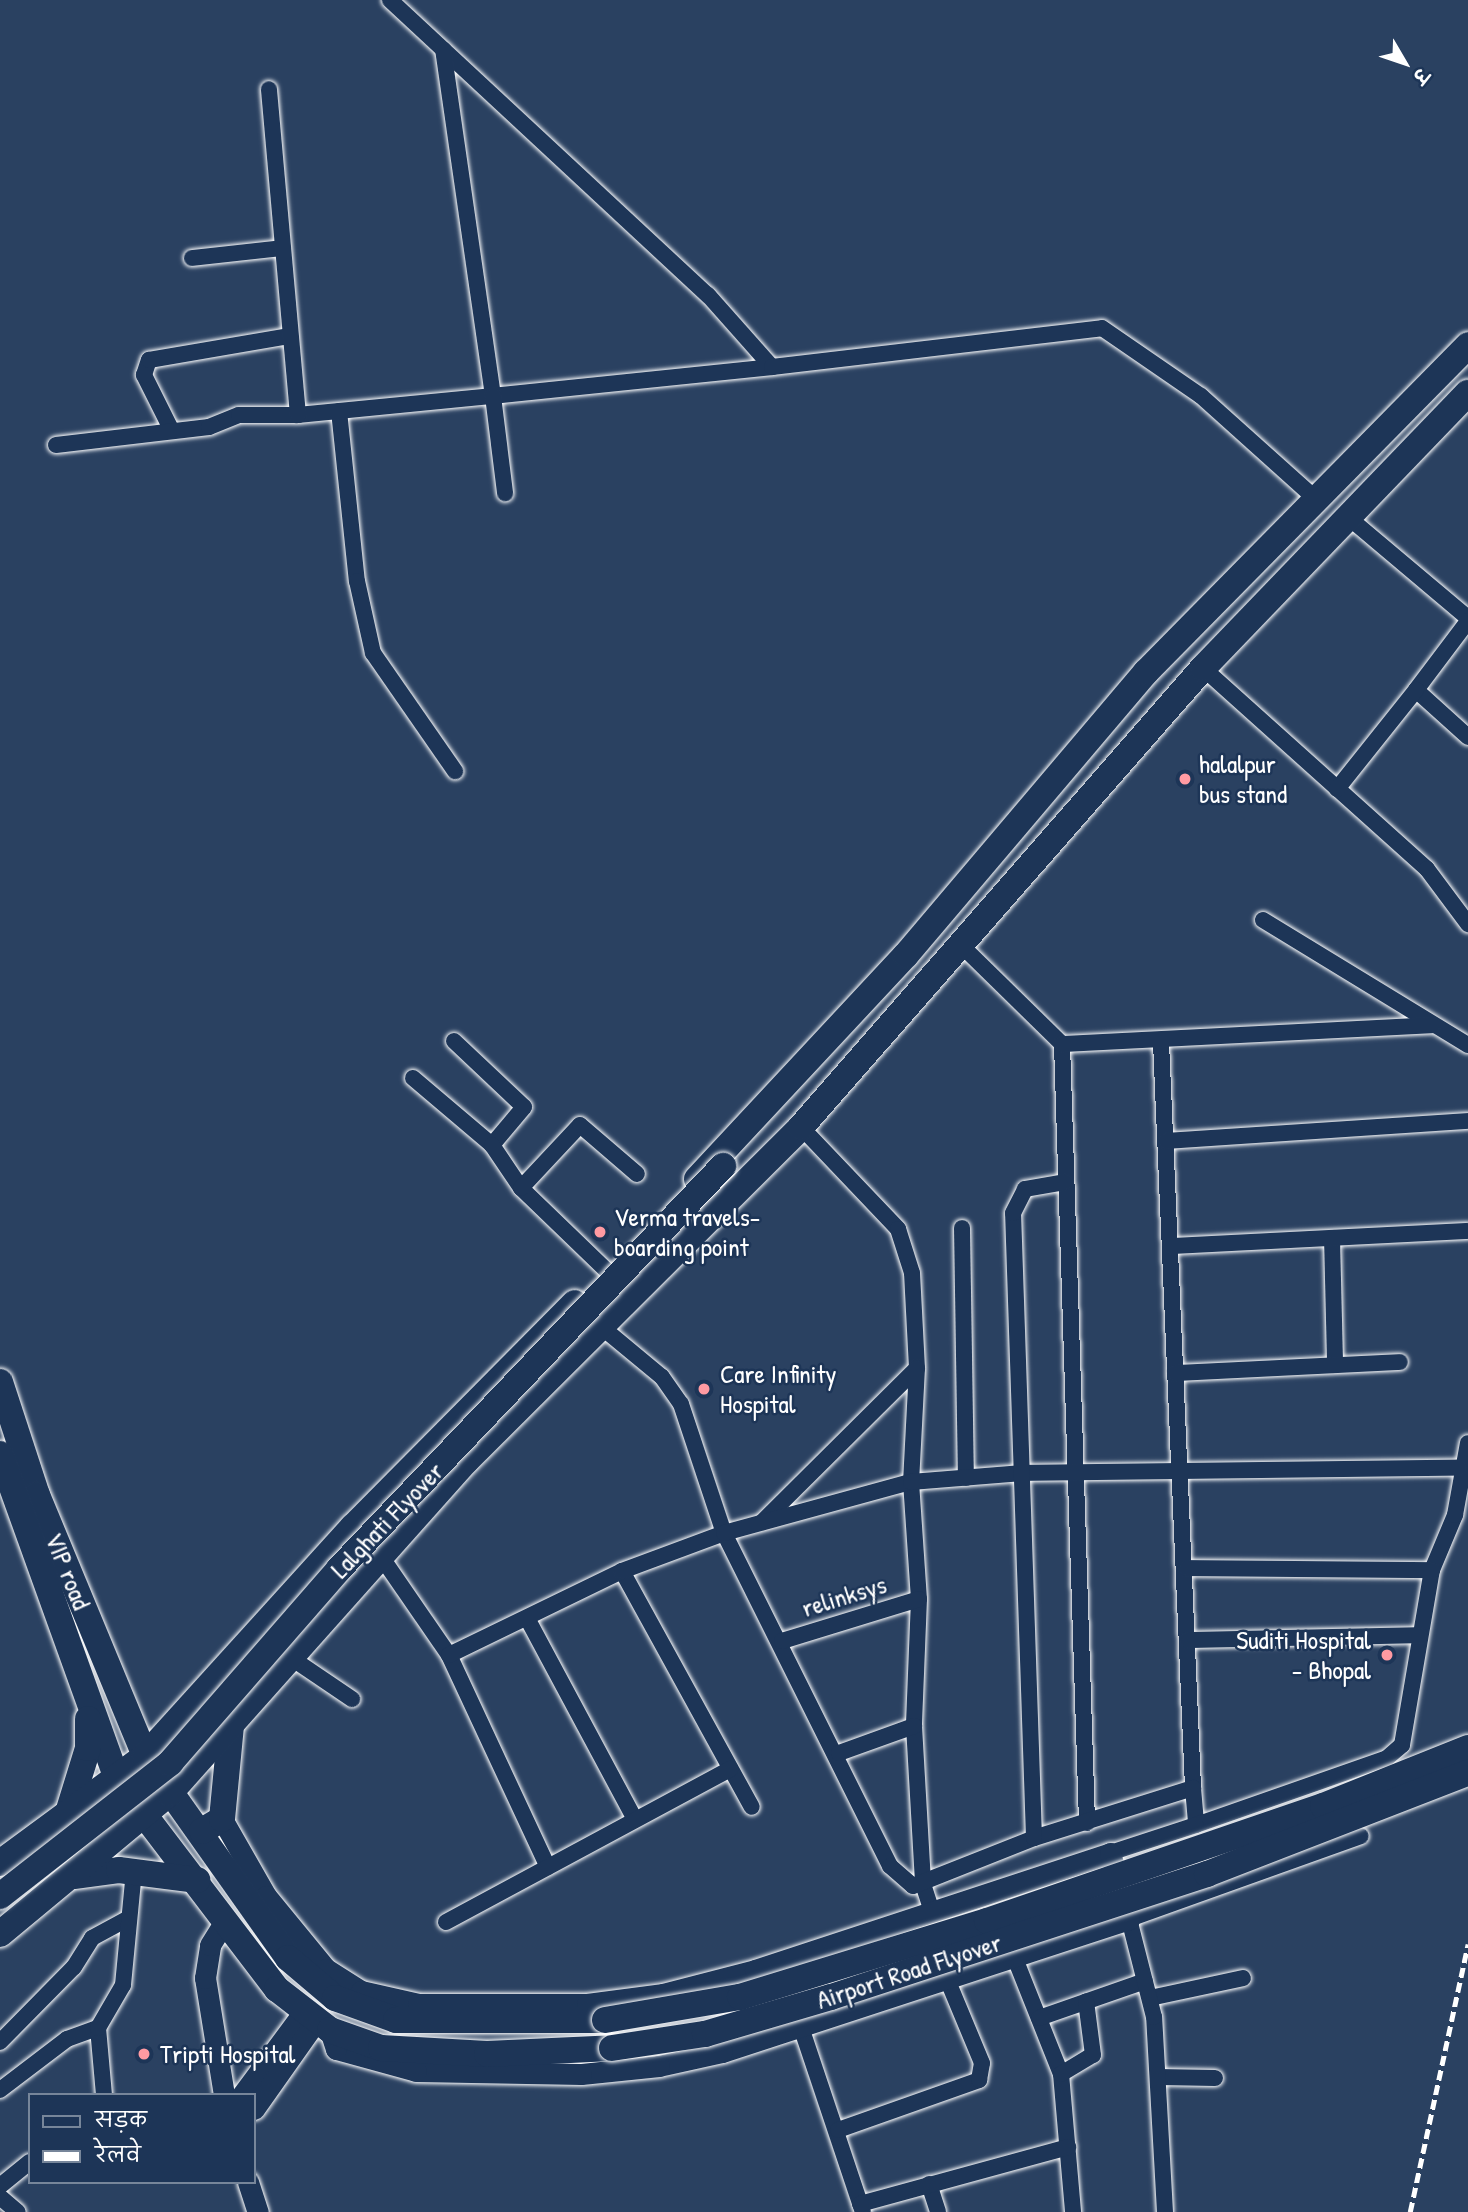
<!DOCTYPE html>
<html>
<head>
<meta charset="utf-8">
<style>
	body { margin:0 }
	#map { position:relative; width:1468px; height:2212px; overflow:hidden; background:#2a4161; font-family:"Patrick Hand","Playpen Sans Deva",sans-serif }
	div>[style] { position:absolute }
	.roads { filter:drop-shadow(0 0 2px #fff) drop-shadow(0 0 2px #fff) }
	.minor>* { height:16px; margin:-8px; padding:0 8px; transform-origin:8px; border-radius:8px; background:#1d3557 }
	.tertiary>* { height:21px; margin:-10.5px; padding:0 10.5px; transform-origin:10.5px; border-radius:10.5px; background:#1d3557 }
	.primary>* { height:26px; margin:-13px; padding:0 13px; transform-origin:13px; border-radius:13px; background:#1d3557 }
	.rail>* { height:4.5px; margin-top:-2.25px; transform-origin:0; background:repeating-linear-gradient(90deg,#fff 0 10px,transparent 0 15px) }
	.bridges { filter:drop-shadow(0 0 2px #fff) drop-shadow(0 0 2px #fff) }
	.primary-bridge>* { height:26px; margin:-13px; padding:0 13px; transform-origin:13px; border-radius:13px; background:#1d3557 }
	.dots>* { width:19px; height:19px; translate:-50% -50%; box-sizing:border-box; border:4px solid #1d3557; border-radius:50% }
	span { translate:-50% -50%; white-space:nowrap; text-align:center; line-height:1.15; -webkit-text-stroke:5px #1d3557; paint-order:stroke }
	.poi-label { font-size:26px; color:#fff }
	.left { translate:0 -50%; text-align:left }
	.right { translate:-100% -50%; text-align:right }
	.street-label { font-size:26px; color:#fff }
	.legend { position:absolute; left:28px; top:2093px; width:228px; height:91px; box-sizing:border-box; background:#1d3557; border:2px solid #77869a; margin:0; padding:9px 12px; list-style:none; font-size:21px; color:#fff }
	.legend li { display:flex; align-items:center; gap:14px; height:35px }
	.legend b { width:35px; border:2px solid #77869a }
	.north { position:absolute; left:1370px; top:28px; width:70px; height:70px; -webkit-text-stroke:5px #1d3557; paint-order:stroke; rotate:129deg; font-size:19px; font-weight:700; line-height:28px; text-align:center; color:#fff }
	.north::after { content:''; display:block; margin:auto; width:24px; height:32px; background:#fff; clip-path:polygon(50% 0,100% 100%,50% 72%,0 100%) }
</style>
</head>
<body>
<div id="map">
	<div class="roads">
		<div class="minor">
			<i style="left:390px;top:0;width:434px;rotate:42.9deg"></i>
			<i style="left:708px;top:295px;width:96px;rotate:48.4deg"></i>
			<i style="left:772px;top:367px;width:281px;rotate:174.1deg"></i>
			<i style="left:493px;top:396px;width:350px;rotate:-98.2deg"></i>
			<i style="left:192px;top:258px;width:91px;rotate:-6.3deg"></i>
			<i style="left:772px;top:367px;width:332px;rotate:-6.7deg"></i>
			<i style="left:1102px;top:328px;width:120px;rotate:34.5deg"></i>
			<i style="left:1201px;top:396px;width:156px;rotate:41.9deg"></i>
			<i style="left:339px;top:411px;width:171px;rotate:84deg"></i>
			<i style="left:357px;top:581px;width:74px;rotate:77.5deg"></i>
			<i style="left:373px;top:653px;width:144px;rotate:55.2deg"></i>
			<i style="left:298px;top:415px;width:196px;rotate:-5.6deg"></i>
			<i style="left:493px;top:396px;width:98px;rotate:82.9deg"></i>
			<i style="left:172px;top:431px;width:63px;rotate:-116.6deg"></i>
			<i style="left:144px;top:375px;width:16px;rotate:-72deg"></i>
			<i style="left:149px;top:360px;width:143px;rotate:-9.7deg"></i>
			<i style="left:56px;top:445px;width:154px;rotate:-6.7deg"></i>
			<i style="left:209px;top:427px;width:32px;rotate:-22deg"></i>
			<i style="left:239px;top:415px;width:59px"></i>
			<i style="left:298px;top:415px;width:327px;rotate:-95.1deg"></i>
			<i style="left:1348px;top:517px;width:157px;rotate:40.1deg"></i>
			<i style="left:1468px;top:621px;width:86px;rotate:127deg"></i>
			<i style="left:1416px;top:690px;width:70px;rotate:42.1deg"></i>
			<i style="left:1203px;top:668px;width:301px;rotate:41.9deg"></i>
			<i style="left:1427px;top:869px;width:69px;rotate:53.3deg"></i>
			<i style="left:1337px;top:789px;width:127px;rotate:-51.4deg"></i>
			<i style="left:1263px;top:920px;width:240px;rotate:31.4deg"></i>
			<i style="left:963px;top:947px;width:139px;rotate:44.4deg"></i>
			<i style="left:1062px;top:1044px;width:779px;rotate:88.16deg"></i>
			<i style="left:454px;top:1041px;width:96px;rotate:43.3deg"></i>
			<i style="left:524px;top:1107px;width:50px;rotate:130.1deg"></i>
			<i style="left:1161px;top:1042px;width:747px;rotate:87.54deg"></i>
			<i style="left:1062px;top:1044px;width:371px;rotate:-2.9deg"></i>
			<i style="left:413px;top:1078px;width:104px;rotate:40.3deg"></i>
			<i style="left:492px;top:1145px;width:52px;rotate:56deg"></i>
			<i style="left:521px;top:1188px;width:120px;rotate:44deg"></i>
			<i style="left:801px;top:1127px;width:141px;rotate:46.4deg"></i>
			<i style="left:898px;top:1229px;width:46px;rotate:72.3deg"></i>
			<i style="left:912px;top:1273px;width:95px;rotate:87deg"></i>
			<i style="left:917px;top:1368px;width:114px;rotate:93deg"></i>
			<i style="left:911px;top:1482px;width:117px;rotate:86.1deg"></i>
			<i style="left:919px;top:1599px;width:127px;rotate:92.3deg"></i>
			<i style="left:914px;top:1726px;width:158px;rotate:86.7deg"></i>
			<i style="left:923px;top:1884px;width:29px;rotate:72deg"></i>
			<i style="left:1166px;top:1141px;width:303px;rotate:-3.8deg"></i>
			<i style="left:521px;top:1188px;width:86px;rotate:-46.9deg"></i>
			<i style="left:580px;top:1125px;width:75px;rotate:40.7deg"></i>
			<i style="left:962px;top:1228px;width:250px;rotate:89.1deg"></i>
			<i style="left:1332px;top:1238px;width:127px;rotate:88.6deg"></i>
			<i style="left:1171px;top:1246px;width:297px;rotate:-2.9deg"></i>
			<i style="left:604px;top:1329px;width:75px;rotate:39.6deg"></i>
			<i style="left:662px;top:1377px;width:33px;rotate:55deg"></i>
			<i style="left:681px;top:1404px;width:136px;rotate:71.6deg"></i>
			<i style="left:724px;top:1533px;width:372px;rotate:63.5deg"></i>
			<i style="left:890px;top:1866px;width:30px;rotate:41deg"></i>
			<i style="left:913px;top:1886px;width:130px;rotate:-21.6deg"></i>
			<i style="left:1034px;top:1838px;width:167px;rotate:-17.5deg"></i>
			<i style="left:1193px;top:1788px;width:37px;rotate:85deg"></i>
			<i style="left:1196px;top:1825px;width:202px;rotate:-19.3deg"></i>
			<i style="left:1387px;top:1758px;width:20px;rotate:-41deg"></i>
			<i style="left:1402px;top:1745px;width:178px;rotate:-80.3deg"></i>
			<i style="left:1432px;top:1570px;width:60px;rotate:-67.3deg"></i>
			<i style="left:1455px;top:1515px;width:73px;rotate:-79.8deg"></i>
			<i style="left:1175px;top:1373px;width:225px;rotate:-2.8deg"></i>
			<i style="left:762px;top:1522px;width:218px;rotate:-44.8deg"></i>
			<i style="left:380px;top:1555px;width:121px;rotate:55.4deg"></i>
			<i style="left:449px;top:1655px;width:234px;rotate:65deg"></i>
			<i style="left:1187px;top:1568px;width:245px;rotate:0.5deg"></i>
			<i style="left:622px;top:1571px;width:269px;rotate:61.2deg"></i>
			<i style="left:527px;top:1618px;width:228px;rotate:61.8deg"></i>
			<i style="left:1187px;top:1640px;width:232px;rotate:-1.2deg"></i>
			<i style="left:782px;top:1641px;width:143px;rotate:-17deg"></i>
			<i style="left:449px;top:1655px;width:192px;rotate:-25.9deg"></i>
			<i style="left:622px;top:1571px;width:109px;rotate:-20.4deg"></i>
			<i style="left:724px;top:1533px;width:194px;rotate:-15.3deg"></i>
			<i style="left:911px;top:1482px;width:112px;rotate:-4.6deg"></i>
			<i style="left:1023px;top:1473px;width:436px;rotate:-0.7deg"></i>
			<i style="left:290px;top:1657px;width:75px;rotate:34.1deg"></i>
			<i style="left:839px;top:1753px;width:80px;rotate:-19.8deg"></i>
			<i style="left:1034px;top:1838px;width:625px;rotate:-91.92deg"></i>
			<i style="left:1013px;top:1213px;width:27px;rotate:-63deg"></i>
			<i style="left:1025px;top:1189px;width:41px;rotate:-9.9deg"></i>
			<i style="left:1110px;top:1853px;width:90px;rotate:-18deg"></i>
			<i style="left:446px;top:1922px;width:323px;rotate:-28.3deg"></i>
			<i style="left:1014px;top:1956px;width:127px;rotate:68.3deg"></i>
			<i style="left:1061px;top:2074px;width:139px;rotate:85deg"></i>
			<i style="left:1150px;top:1998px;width:95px;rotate:-12.1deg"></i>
			<i style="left:1039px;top:2018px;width:112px;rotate:-19.2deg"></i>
			<i style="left:801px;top:2027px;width:195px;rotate:71.5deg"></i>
			<i style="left:0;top:2042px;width:105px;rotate:-45.4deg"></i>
			<i style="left:74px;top:1967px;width:34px;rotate:-58deg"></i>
			<i style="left:92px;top:1938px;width:42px;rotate:-28.4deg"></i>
			<i style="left:1061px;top:2074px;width:37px;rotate:-31deg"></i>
			<i style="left:1093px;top:2055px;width:54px;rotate:-97.4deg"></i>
			<i style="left:1159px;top:2077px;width:56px;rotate:1deg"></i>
			<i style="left:0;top:2090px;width:84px;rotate:-37.3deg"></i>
			<i style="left:67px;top:2039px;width:33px;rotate:-20deg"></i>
			<i style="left:104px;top:2095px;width:67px;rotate:-95.1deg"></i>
			<i style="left:98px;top:2028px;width:50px;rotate:-59.8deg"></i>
			<i style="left:123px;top:1985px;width:115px;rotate:-84.5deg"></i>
			<i style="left:838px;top:2130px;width:150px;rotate:-19.5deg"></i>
			<i style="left:979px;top:2080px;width:17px;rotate:-80deg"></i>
			<i style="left:982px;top:2063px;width:91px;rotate:-112.6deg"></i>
			<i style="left:929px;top:2184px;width:29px;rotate:72deg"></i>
			<i style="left:0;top:2186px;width:38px;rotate:-39deg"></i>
			<i style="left:0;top:2197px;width:23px;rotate:40deg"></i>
			<i style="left:860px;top:2204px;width:216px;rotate:-15.3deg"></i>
			<i style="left:1165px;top:2212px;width:195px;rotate:-93.2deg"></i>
			<i style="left:1154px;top:2017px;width:101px;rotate:-104.3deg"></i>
			<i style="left:1129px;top:1919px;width:246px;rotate:-19.7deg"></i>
		</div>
		<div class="tertiary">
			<i style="left:222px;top:1819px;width:89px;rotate:60.3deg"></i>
			<i style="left:266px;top:1896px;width:94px;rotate:50.6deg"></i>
			<i style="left:326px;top:1969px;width:41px;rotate:32.2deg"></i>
			<i style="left:361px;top:1991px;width:58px;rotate:12.8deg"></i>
			<i style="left:418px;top:2004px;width:169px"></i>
			<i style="left:587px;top:2004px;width:77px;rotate:-7.5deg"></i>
			<i style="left:663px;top:1994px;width:95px;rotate:-14.6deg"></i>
			<i style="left:755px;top:1970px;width:374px;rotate:-18.2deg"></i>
			<i style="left:1110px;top:1853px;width:69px;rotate:73.9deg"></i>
			<i style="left:1129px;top:1919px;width:428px;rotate:161.9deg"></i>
			<i style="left:722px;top:2052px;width:65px;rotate:167.5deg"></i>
			<i style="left:659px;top:2066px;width:78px;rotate:174.1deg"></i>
			<i style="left:581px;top:2074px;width:165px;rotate:-179deg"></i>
			<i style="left:416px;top:2071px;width:83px;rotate:-164.6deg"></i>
			<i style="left:336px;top:2049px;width:20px;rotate:-108deg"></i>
			<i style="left:224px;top:2095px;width:119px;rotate:-99.2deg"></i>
			<i style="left:205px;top:1978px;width:33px;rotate:-81deg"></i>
			<i style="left:210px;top:1945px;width:28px;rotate:-58deg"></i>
			<i style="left:242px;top:2095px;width:102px;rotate:-53.4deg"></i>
			<i style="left:254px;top:2109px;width:108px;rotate:-54.8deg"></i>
			<i style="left:248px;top:2182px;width:32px;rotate:72deg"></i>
		</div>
		<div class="primary">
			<i style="left:697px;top:1179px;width:306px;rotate:-47deg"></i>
			<i style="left:906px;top:955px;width:371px;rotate:-49.7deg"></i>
			<i style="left:1146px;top:672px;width:459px;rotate:-45.4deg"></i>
			<i style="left:0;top:1382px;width:119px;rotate:71.9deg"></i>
			<i style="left:37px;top:1495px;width:282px;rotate:67.5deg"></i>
			<i style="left:145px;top:1756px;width:247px;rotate:54.7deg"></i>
			<i style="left:288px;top:1958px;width:62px;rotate:40.4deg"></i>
			<i style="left:335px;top:1998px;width:65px;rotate:19.8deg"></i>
			<i style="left:396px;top:2020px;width:209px"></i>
			<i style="left:0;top:1454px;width:345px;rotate:70.2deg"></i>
			<i style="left:117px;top:1779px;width:264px;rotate:52.7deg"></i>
			<i style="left:277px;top:1989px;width:67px;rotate:37.7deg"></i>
			<i style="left:330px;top:2030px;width:54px;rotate:19.4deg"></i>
			<i style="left:381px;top:2048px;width:106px;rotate:3.2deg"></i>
			<i style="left:487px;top:2054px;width:125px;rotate:-2.7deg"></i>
			<i style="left:67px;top:1816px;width:71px;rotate:-72.8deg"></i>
			<i style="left:88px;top:1748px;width:29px;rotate:-90deg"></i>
			<i style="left:202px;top:1831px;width:23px;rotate:-31deg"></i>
			<i style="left:222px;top:1819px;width:93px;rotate:-84.5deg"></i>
			<i style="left:0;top:1863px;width:180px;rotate:-36.4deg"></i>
			<i style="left:145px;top:1756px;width:309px;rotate:-47.8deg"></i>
			<i style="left:353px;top:1527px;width:315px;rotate:-45.3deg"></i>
			<i style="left:74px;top:1876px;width:45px;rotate:-7.6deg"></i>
			<i style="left:119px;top:1870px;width:79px;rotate:7.3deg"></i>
			<i style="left:0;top:1934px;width:221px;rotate:-39.7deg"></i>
			<i style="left:170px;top:1793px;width:445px;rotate:-48.3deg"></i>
			<i style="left:466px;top:1461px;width:473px;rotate:-44.9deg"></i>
			<i style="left:801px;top:1127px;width:610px;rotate:-48.79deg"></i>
			<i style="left:1203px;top:668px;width:382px;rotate:-46.1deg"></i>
		</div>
	</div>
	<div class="rail">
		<i style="left:1410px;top:2212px;width:274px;rotate:-77.8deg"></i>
	</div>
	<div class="bridges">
		<div class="primary-bridge">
			<i style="left:0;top:1896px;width:216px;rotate:-38deg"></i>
			<i style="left:170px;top:1763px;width:257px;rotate:-48.9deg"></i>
			<i style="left:339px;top:1569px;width:557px;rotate:-46.38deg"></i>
			<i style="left:605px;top:2020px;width:137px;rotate:-9.7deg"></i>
			<i style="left:740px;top:1997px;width:258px;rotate:-17.1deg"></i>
			<i style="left:987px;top:1921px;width:355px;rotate:-18.9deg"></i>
			<i style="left:1323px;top:1806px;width:156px;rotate:-21.8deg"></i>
			<i style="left:612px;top:2048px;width:94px;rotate:-8.6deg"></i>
			<i style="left:705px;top:2034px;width:131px;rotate:-16.4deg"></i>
			<i style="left:831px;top:1997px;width:396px;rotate:-18.1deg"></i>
			<i style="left:1207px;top:1874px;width:280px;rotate:-21.2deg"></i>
		</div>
	</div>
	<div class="dots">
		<i style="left:1185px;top:779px;background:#ff9aa2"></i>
		<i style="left:600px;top:1232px;background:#ff9aa2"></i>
		<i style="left:704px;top:1389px;background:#ff9aa2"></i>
		<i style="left:1387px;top:1655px;background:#ff9aa2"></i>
		<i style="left:144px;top:2054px;background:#ff9aa2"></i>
	</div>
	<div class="poi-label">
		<span class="left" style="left:1199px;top:779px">halalpur<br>bus stand</span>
		<span class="left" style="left:614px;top:1232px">Verma travels-<br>boarding point</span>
		<span class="left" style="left:720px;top:1389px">Care Infinity<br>Hospital</span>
		<span class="right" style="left:1371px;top:1655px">Suditi Hospital<br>- Bhopal</span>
		<span class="left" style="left:160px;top:2054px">Tripti Hospital</span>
	</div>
	<div class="street-label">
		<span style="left:387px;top:1520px;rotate:-46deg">Lalghati Flyover</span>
		<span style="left:68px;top:1571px;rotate:68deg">VIP road</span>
		<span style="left:844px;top:1596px;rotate:-17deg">relinksys</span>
		<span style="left:909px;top:1971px;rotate:-18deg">Airport Road Flyover</span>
	</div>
	<ul class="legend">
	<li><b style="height:9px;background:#1d3557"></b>सड़क</li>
	<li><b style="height:9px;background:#fff"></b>रेलवे</li>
	</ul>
	<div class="north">उ</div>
</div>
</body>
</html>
